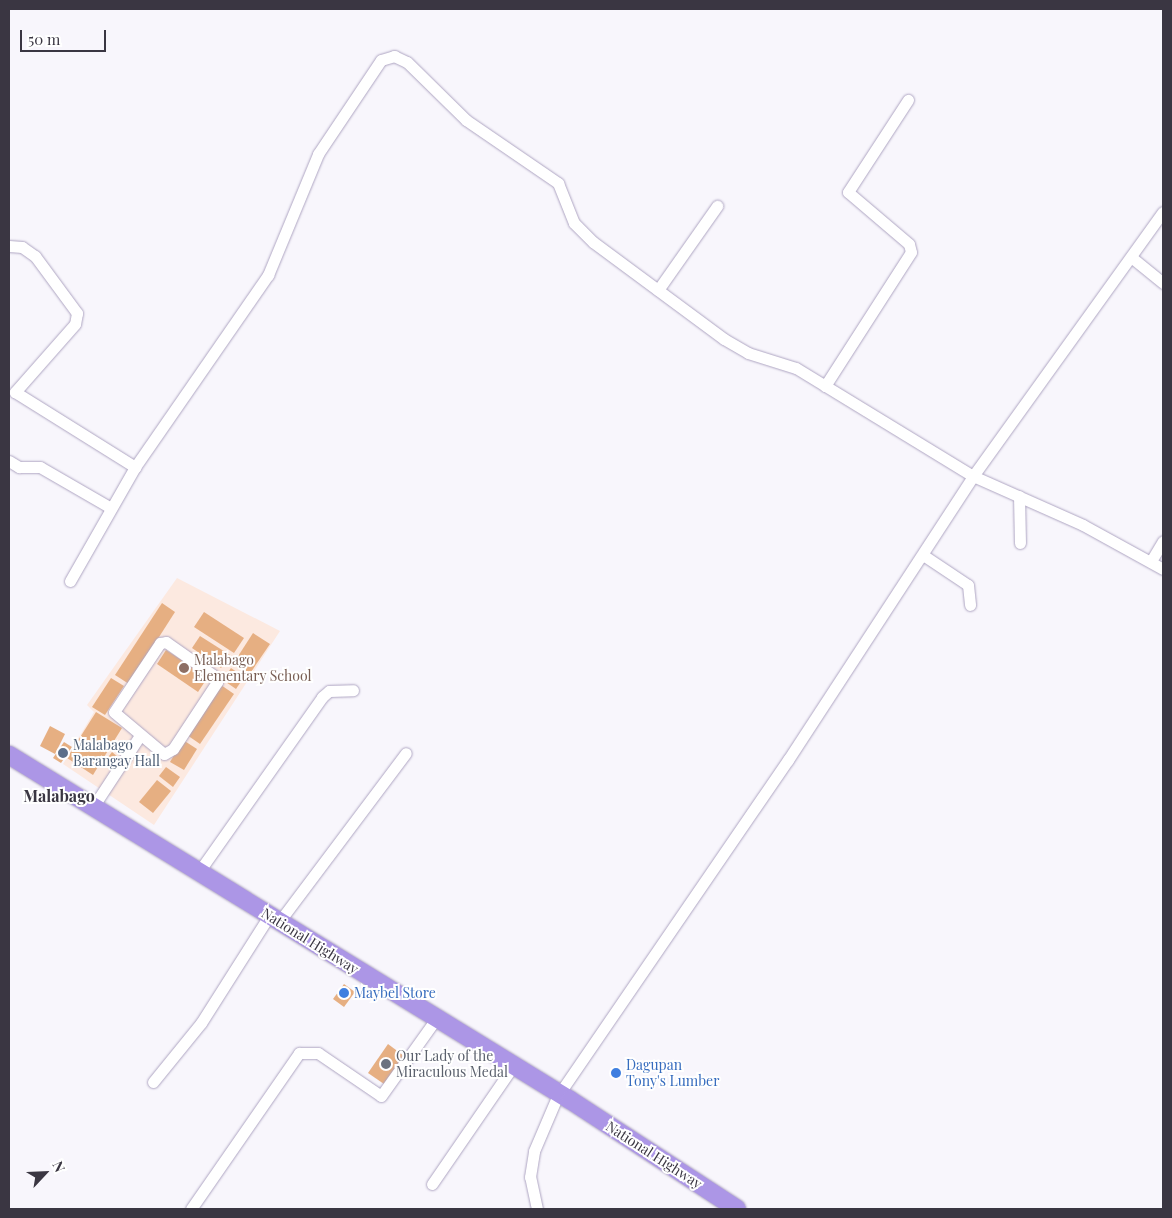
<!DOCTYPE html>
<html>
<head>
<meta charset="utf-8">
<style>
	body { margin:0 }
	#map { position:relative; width:1172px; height:1218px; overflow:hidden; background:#f8f6fc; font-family:"Playfair Display",serif }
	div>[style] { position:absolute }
	.education>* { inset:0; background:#fce9e0 }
	.building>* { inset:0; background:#e6af82 }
	.roads { filter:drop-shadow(0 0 1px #aea5c2) drop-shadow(0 0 1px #aea5c2) }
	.minor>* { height:11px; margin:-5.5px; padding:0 5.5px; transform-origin:5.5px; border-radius:5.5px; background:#fff }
	.highway>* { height:18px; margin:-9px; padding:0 9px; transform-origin:9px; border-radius:9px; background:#ac96e6 }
	.dots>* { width:14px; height:14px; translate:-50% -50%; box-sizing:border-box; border:2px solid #fff; border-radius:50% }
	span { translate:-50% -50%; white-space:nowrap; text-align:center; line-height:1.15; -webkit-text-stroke:4px #fff; paint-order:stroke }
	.education-label { font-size:14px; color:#785e54 }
	.left { translate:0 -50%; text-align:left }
	.service-label { font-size:14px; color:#4e5e75 }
	.street-label { font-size:14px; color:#3a3642 }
	.shop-label { font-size:14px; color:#366cbe }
	.worship-label { font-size:14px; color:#5b616d }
	.quarter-label { font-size:16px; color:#3a3642; font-weight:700 }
	.frame { position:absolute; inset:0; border:10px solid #3a3642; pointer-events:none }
	.north { position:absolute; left:20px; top:1148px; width:50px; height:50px; -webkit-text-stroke:4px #fff; paint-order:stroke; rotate:65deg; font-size:14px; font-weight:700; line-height:20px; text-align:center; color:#3a3642 }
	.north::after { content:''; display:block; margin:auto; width:18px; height:22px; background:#3a3642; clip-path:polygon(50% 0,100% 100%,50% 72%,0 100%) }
	.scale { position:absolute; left:20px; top:30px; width:86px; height:22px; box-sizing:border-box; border:2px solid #3a3642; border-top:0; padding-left:6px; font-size:15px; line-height:18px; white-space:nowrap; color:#3a3642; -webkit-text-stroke:4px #fff; paint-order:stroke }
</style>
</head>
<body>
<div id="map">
	<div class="education">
		<i style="clip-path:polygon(177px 578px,280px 631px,154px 825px,63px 764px,94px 712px,87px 705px)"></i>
	</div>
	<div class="building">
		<i style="clip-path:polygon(162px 603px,175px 612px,129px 684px,115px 675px)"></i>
		<i style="clip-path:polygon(204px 612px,244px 638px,234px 653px,194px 627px)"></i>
		<i style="clip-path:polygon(253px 633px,270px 644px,249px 675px,233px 664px)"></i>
		<i style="clip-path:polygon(200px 636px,230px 655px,221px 668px,192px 648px)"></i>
		<i style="clip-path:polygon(166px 650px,208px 677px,198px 692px,157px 664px)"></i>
		<i style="clip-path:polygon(231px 668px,244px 677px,236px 689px,223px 680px)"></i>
		<i style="clip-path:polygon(111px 678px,124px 686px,105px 715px,92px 707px)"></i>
		<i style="clip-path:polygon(221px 685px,234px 694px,200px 744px,187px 735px)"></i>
		<i style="clip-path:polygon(96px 712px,122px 728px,93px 775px,67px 758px)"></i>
		<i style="clip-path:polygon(50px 726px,65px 734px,55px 754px,40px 746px)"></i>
		<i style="clip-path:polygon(183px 740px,197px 749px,184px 770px,170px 762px)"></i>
		<i style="clip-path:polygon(64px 742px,72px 747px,61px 763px,53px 758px)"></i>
		<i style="clip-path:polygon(112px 752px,118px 757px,110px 769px,103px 764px)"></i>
		<i style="clip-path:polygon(166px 767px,180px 777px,173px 787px,159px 776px)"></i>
		<i style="clip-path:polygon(157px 780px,171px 791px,153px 813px,139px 802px)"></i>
		<i style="clip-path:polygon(344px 984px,355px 992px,344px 1007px,333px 999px)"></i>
		<i style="clip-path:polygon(388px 1044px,404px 1056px,384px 1084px,368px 1073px)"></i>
	</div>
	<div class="roads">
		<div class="minor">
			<i style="left:9px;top:246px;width:13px;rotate:4deg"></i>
			<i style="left:22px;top:247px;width:16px;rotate:35deg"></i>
			<i style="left:35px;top:256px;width:71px;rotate:53.6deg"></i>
			<i style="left:77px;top:313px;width:11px;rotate:100deg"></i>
			<i style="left:75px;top:324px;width:91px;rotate:131.4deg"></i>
			<i style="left:15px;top:392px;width:142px;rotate:32deg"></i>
			<i style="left:1131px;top:257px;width:41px;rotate:39.1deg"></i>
			<i style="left:658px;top:290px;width:103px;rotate:-54.9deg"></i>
			<i style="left:825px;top:386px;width:159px;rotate:-57.3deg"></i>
			<i style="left:911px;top:252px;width:8px;rotate:-104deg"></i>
			<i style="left:909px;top:244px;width:80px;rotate:-139.6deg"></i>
			<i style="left:848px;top:192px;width:110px;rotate:-56.9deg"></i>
			<i style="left:9px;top:461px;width:12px;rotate:31deg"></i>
			<i style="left:19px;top:467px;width:21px"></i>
			<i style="left:40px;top:467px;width:82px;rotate:30deg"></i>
			<i style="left:1019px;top:496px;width:47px;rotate:88.8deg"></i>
			<i style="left:923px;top:555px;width:54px;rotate:33.7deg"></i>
			<i style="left:968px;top:585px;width:20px;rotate:84deg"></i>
			<i style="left:1151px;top:561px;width:23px;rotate:-59deg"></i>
			<i style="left:70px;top:581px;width:131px;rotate:-60.3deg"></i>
			<i style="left:135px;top:467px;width:234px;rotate:-55.3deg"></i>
			<i style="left:268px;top:275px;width:131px;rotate:-67.5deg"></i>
			<i style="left:318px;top:154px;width:113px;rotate:-56.2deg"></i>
			<i style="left:381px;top:60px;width:14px;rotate:-17deg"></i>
			<i style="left:394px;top:56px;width:14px;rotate:25deg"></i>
			<i style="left:407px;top:62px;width:83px;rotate:44.5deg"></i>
			<i style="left:466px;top:120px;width:112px;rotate:34.4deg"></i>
			<i style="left:558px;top:183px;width:43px;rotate:68.2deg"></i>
			<i style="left:574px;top:223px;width:27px;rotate:45deg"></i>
			<i style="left:593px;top:242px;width:163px;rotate:36.5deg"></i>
			<i style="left:724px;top:339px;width:28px;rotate:30deg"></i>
			<i style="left:748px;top:353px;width:50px;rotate:17.4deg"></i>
			<i style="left:796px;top:368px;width:207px;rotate:31.4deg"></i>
			<i style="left:973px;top:476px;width:120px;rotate:24deg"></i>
			<i style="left:1083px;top:525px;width:91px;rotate:28.8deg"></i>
			<i style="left:166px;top:642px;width:57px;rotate:35.1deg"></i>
			<i style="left:213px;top:675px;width:8px;rotate:60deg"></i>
			<i style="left:217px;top:682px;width:80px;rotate:123.3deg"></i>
			<i style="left:173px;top:749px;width:10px;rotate:151deg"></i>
			<i style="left:164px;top:754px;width:65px;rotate:-140deg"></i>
			<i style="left:114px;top:712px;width:83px;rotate:-56.3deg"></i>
			<i style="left:160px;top:643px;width:6px;rotate:-9deg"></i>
			<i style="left:93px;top:807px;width:84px;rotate:-56.7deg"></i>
			<i style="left:198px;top:873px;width:215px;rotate:-54.8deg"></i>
			<i style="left:322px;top:697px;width:9px;rotate:-41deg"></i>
			<i style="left:329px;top:691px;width:24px;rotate:-2deg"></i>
			<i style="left:279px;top:922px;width:211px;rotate:-53.1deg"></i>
			<i style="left:153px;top:1082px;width:76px;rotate:-50.9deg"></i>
			<i style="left:201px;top:1023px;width:127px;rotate:-57.6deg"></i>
			<i style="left:432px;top:1184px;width:143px;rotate:-55.5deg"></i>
			<i style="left:191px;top:1209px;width:190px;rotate:-55.3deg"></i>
			<i style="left:299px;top:1053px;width:19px"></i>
			<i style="left:318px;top:1053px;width:76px;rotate:34.3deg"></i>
			<i style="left:381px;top:1096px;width:95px;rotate:-54.5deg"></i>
			<i style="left:537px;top:1209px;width:33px;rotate:-102deg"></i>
			<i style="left:530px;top:1177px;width:26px;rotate:-81deg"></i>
			<i style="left:534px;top:1151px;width:59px;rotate:-66.9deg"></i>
			<i style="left:557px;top:1097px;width:409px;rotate:-55.6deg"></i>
			<i style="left:788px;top:760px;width:339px;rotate:-56.9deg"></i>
			<i style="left:973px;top:476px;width:325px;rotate:-54.3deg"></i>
		</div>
		<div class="highway">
			<i style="left:9px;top:755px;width:659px;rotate:31.59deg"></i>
			<i style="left:570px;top:1100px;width:199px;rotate:33.1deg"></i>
		</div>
	</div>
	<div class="dots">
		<i style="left:184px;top:668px;background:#8d6e63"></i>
		<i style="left:63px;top:753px;background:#5c6f8a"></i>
		<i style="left:344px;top:993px;background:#3f7fe0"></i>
		<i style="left:386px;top:1064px;background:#6b7280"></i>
		<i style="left:616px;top:1073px;background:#3f7fe0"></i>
	</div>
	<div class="education-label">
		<span class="left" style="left:194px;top:668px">Malabago<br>Elementary School</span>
	</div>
	<div class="service-label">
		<span class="left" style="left:73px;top:753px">Malabago<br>Barangay Hall</span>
	</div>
	<div class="street-label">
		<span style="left:310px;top:941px;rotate:32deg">National Highway</span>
		<span style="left:654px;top:1155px;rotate:33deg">National Highway</span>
	</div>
	<div class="shop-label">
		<span class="left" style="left:354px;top:993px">Maybel Store</span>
		<span class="left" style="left:626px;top:1073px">Dagupan<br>Tony's Lumber</span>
	</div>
	<div class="worship-label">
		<span class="left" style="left:396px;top:1064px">Our Lady of the<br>Miraculous Medal</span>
	</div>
	<div class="quarter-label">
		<span style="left:59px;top:796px">Malabago</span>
	</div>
	<div class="frame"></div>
	<div class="north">N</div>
	<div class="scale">50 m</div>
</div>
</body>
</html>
